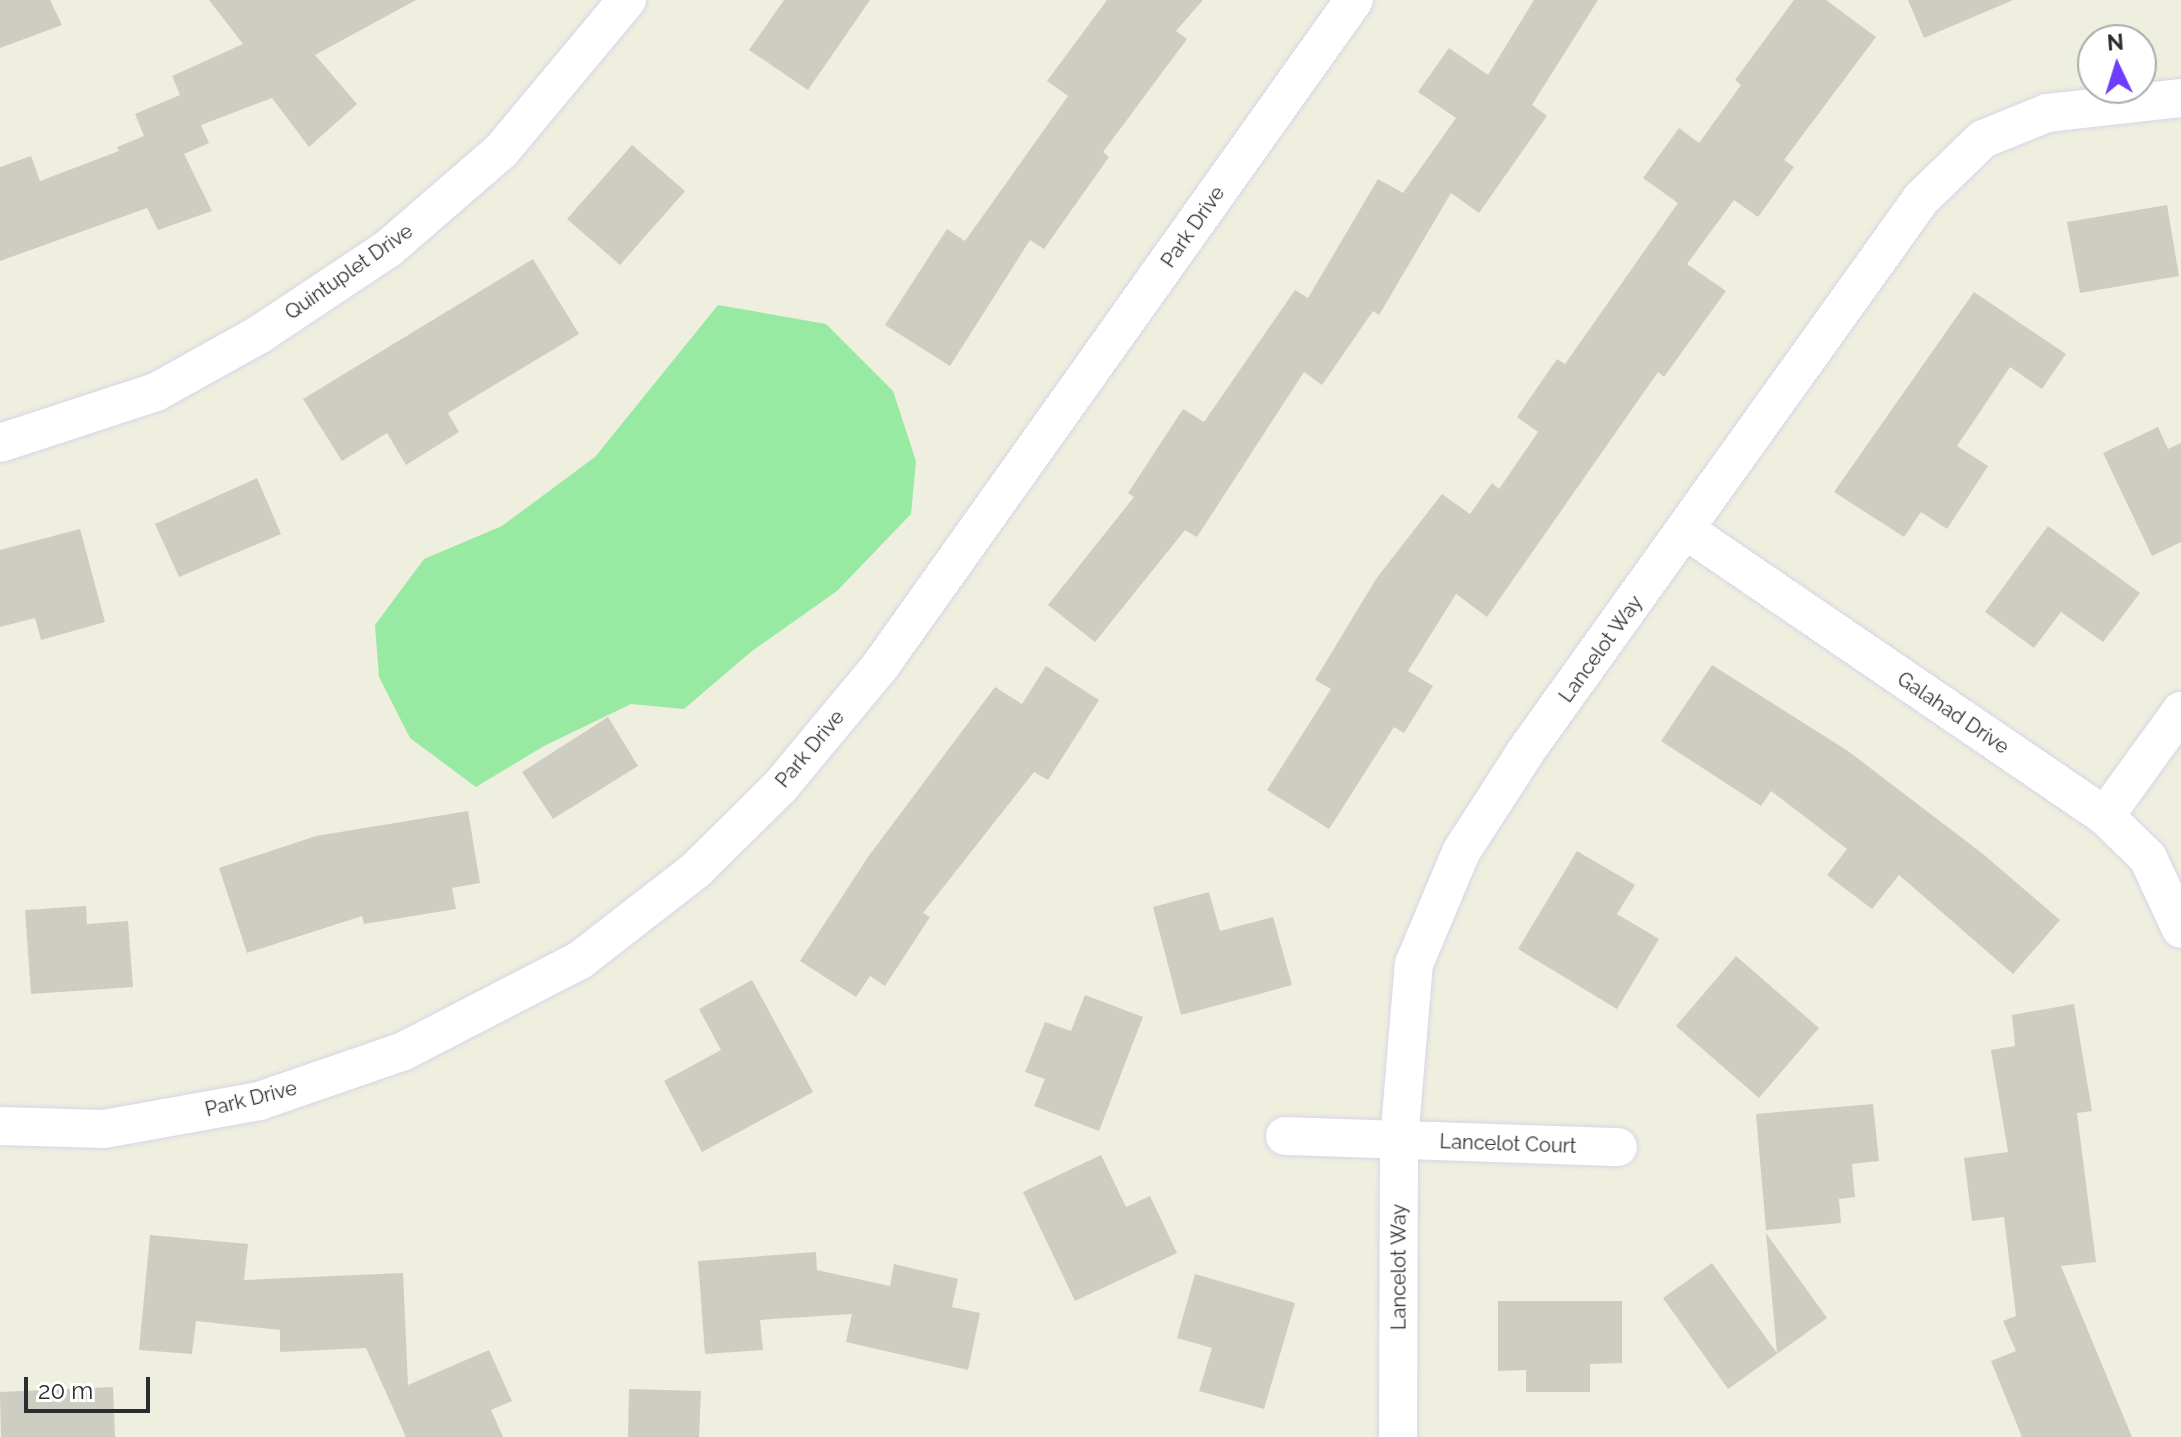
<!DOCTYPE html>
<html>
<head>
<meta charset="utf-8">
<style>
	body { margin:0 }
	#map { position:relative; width:2181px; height:1437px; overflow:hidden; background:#efefdf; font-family:Raleway,sans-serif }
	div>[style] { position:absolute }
	.green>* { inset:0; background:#98e9a1 }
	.building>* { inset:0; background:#cdcec1 }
	.roads { filter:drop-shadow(0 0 2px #d8d4e6) drop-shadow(0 0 2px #d8d4e6) }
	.street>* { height:38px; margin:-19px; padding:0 19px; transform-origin:19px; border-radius:19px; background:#fff }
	span { translate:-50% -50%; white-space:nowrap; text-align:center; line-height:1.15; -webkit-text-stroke:6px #fff; paint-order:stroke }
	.street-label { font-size:20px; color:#2d2d2d }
	.north { position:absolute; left:2077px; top:24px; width:80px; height:80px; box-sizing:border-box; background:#fff; border:2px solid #ababab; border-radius:50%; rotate:356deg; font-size:22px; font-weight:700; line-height:32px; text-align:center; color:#2d2d2d }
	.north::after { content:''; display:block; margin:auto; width:28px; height:36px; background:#6f3cff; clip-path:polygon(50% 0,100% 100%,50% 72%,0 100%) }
	.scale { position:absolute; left:24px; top:1377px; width:126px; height:36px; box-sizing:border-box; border:4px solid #2d2d2d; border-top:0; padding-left:10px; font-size:24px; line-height:28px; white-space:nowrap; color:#2d2d2d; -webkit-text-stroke:6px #fff; paint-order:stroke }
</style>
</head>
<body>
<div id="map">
	<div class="green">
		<i style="clip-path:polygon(718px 305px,826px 324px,893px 391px,916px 461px,911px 514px,837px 591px,752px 651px,684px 709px,631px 704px,544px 746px,476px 787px,410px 738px,379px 677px,375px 625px,424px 559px,502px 526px,595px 457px)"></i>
	</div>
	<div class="building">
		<i style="clip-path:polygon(0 0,50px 0,62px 25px,0 48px)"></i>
		<i style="clip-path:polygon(209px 0,416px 0,315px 55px,357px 104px,309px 147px,272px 98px,201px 125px,209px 143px,184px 154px,212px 211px,158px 230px,147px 208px,0 261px,0 167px,31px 156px,40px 181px,119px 151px,117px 147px,144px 136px,135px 114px,180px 95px,172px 76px,243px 44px)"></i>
		<i style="clip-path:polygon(784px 0,870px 0,808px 90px,749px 50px)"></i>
		<i style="clip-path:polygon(1107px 0,1203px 0,1176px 31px,1187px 39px,1103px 152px,1109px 157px,1044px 249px,1030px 240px,950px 366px,885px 325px,947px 229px,965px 241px,1068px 96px,1047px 81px)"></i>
		<i style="clip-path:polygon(1534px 0,1598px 0,1532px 105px,1547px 116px,1479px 213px,1451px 193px,1379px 315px,1373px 311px,1322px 385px,1304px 372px,1197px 537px,1185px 530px,1095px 642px,1048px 605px,1134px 497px,1128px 493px,1183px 409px,1204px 422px,1295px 290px,1308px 298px,1378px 179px,1403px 193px,1456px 118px,1418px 92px,1449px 48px,1488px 75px)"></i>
		<i style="clip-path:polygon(1794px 0,1826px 0,1876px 37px,1784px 160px,1794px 167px,1758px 217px,1734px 200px,1687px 264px,1726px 291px,1664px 377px,1658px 372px,1487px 617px,1456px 594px,1408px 671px,1433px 686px,1404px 733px,1394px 727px,1329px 829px,1267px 790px,1331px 689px,1315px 680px,1376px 579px,1442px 494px,1470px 514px,1492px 483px,1499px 489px,1538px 432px,1517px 417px,1557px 359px,1565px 364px,1678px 203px,1643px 178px,1679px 128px,1699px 143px,1741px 85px,1735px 80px)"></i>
		<i style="clip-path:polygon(1908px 0,2013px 0,1924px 38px)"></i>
		<i style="clip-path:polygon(632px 145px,685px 191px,620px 265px,567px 219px)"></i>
		<i style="clip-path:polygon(2167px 205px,2179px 276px,2080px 293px,2067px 222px)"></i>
		<i style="clip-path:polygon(533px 259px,579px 334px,448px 413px,459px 432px,406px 465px,387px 433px,342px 461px,303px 399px)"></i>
		<i style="clip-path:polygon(1974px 292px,2066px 354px,2042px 389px,2010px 367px,1957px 446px,1988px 466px,1947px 529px,1921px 512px,1904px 537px,1834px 492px)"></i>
		<i style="clip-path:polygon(2158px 427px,2168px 449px,2181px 443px,2181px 542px,2152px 556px,2103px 453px)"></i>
		<i style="clip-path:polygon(257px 478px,281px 534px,179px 577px,155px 524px)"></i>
		<i style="clip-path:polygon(2048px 526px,2140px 593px,2103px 642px,2061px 612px,2034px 648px,1985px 612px)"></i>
		<i style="clip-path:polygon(80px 529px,105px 622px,41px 640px,35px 618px,0 627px,0 550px)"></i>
		<i style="clip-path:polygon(1712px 665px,1848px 751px,1983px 854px,2060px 920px,2013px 974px,1899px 875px,1872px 909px,1827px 875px,1847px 849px,1771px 791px,1761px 806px,1661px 741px)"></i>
		<i style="clip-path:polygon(1046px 666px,1099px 700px,1048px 780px,1034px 772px,923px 913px,930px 917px,885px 986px,870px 976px,856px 997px,800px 961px,868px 857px,995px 687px,1022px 704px)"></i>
		<i style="clip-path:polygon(608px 717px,638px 766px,553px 819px,522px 772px)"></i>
		<i style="clip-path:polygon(468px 811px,480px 883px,452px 888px,456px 909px,364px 924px,362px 916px,247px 953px,219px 868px,316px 836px)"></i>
		<i style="clip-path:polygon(1577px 851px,1635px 885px,1617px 914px,1659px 939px,1617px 1009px,1518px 949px)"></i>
		<i style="clip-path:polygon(1209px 892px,1220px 931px,1273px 917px,1292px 985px,1181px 1015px,1153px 907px)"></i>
		<i style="clip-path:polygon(86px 906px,87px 924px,128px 921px,133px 987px,31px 994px,25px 910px)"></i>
		<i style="clip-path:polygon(1736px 956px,1819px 1028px,1759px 1098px,1676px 1026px)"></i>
		<i style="clip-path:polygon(752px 980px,813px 1092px,702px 1152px,664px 1081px,721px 1050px,699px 1009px)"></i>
		<i style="clip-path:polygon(1085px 995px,1143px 1017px,1099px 1131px,1034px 1106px,1045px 1079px,1025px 1072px,1045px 1022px,1071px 1031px)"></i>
		<i style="clip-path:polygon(2074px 1004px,2092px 1111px,2077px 1113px,2096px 1262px,2061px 1266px,2132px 1437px,2022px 1437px,1991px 1361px,2016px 1351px,2003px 1321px,2016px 1316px,2004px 1217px,1972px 1221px,1964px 1158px,2008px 1152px,1991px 1050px,2015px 1046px,2012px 1015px)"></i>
		<i style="clip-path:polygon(1873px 1104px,1879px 1161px,1852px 1164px,1855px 1197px,1839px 1199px,1841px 1223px,1766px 1230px,1756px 1114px)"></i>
		<i style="clip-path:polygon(1101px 1155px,1126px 1207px,1150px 1196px,1177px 1253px,1075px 1301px,1023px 1192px)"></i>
		<i style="clip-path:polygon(1766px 1233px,1827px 1318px,1728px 1389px,1663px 1298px,1712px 1263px,1777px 1353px)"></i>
		<i style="clip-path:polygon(150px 1235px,248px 1244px,244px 1280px,403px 1273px,408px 1385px,489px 1350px,512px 1401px,491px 1410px,503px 1437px,406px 1437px,366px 1348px,280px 1352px,280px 1330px,196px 1321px,192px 1354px,139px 1350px)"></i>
		<i style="clip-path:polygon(816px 1252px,817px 1270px,890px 1286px,894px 1264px,958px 1279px,952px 1307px,980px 1313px,968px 1370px,846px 1342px,852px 1314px,760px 1320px,763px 1350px,705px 1354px,698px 1261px)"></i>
		<i style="clip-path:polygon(1195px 1274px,1295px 1303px,1264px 1409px,1199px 1391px,1212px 1348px,1177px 1338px)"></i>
		<i style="clip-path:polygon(1498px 1301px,1622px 1301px,1622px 1363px,1590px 1364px,1590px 1392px,1526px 1392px,1526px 1370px,1498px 1371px)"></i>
		<i style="clip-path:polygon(113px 1387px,115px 1437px,1px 1437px,0 1392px)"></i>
		<i style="clip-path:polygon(629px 1389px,701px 1391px,699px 1437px,628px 1437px)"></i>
	</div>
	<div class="roads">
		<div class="street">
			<i style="left:0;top:443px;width:164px;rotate:-18.1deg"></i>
			<i style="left:156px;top:392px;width:119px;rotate:-29.1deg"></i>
			<i style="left:260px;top:334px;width:155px;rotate:-33.7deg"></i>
			<i style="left:389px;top:248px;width:148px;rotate:-40.9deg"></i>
			<i style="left:501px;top:151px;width:197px;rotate:-50.2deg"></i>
			<i style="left:1687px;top:531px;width:506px;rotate:34.29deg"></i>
			<i style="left:2105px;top:816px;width:60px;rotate:44.3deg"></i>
			<i style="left:2148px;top:858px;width:78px;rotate:65.1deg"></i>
			<i style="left:2105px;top:816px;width:130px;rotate:-54.1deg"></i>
			<i style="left:0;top:1126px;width:104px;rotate:1.7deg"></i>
			<i style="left:104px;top:1129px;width:158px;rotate:-10.2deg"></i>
			<i style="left:259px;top:1101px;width:153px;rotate:-19deg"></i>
			<i style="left:404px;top:1051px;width:198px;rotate:-27.3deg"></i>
			<i style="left:580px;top:960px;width:147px;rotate:-37.8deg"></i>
			<i style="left:696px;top:870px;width:117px;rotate:-44.7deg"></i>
			<i style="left:779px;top:788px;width:160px;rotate:-50.3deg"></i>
			<i style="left:881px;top:665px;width:816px;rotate:-54.58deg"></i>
			<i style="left:1285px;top:1136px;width:333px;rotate:1.9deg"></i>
			<i style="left:1398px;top:1437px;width:296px;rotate:-89.8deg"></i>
			<i style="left:1399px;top:1141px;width:178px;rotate:-85.2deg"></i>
			<i style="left:1414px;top:964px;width:121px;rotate:-67.2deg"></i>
			<i style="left:1461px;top:852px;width:120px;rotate:-57.2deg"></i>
			<i style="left:1526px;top:751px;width:679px;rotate:-54.41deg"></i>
			<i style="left:1921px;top:199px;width:86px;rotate:-44.1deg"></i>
			<i style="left:1983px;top:139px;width:69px;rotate:-22.1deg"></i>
			<i style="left:2047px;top:113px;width:135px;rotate:-6.4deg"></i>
		</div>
	</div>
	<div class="street-label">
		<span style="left:1193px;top:227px;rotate:-55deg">Park Drive</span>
		<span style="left:349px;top:272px;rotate:-35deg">Quintuplet Drive</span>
		<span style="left:1601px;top:649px;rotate:-54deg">Lancelot Way</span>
		<span style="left:1953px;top:713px;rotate:34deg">Galahad Drive</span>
		<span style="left:810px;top:749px;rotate:-50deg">Park Drive</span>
		<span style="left:251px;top:1099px;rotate:-14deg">Park Drive</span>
		<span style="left:1508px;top:1144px;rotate:2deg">Lancelot Court</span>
		<span style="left:1399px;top:1267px;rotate:-90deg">Lancelot Way</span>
	</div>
	<div class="north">N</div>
	<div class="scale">20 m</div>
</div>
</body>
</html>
